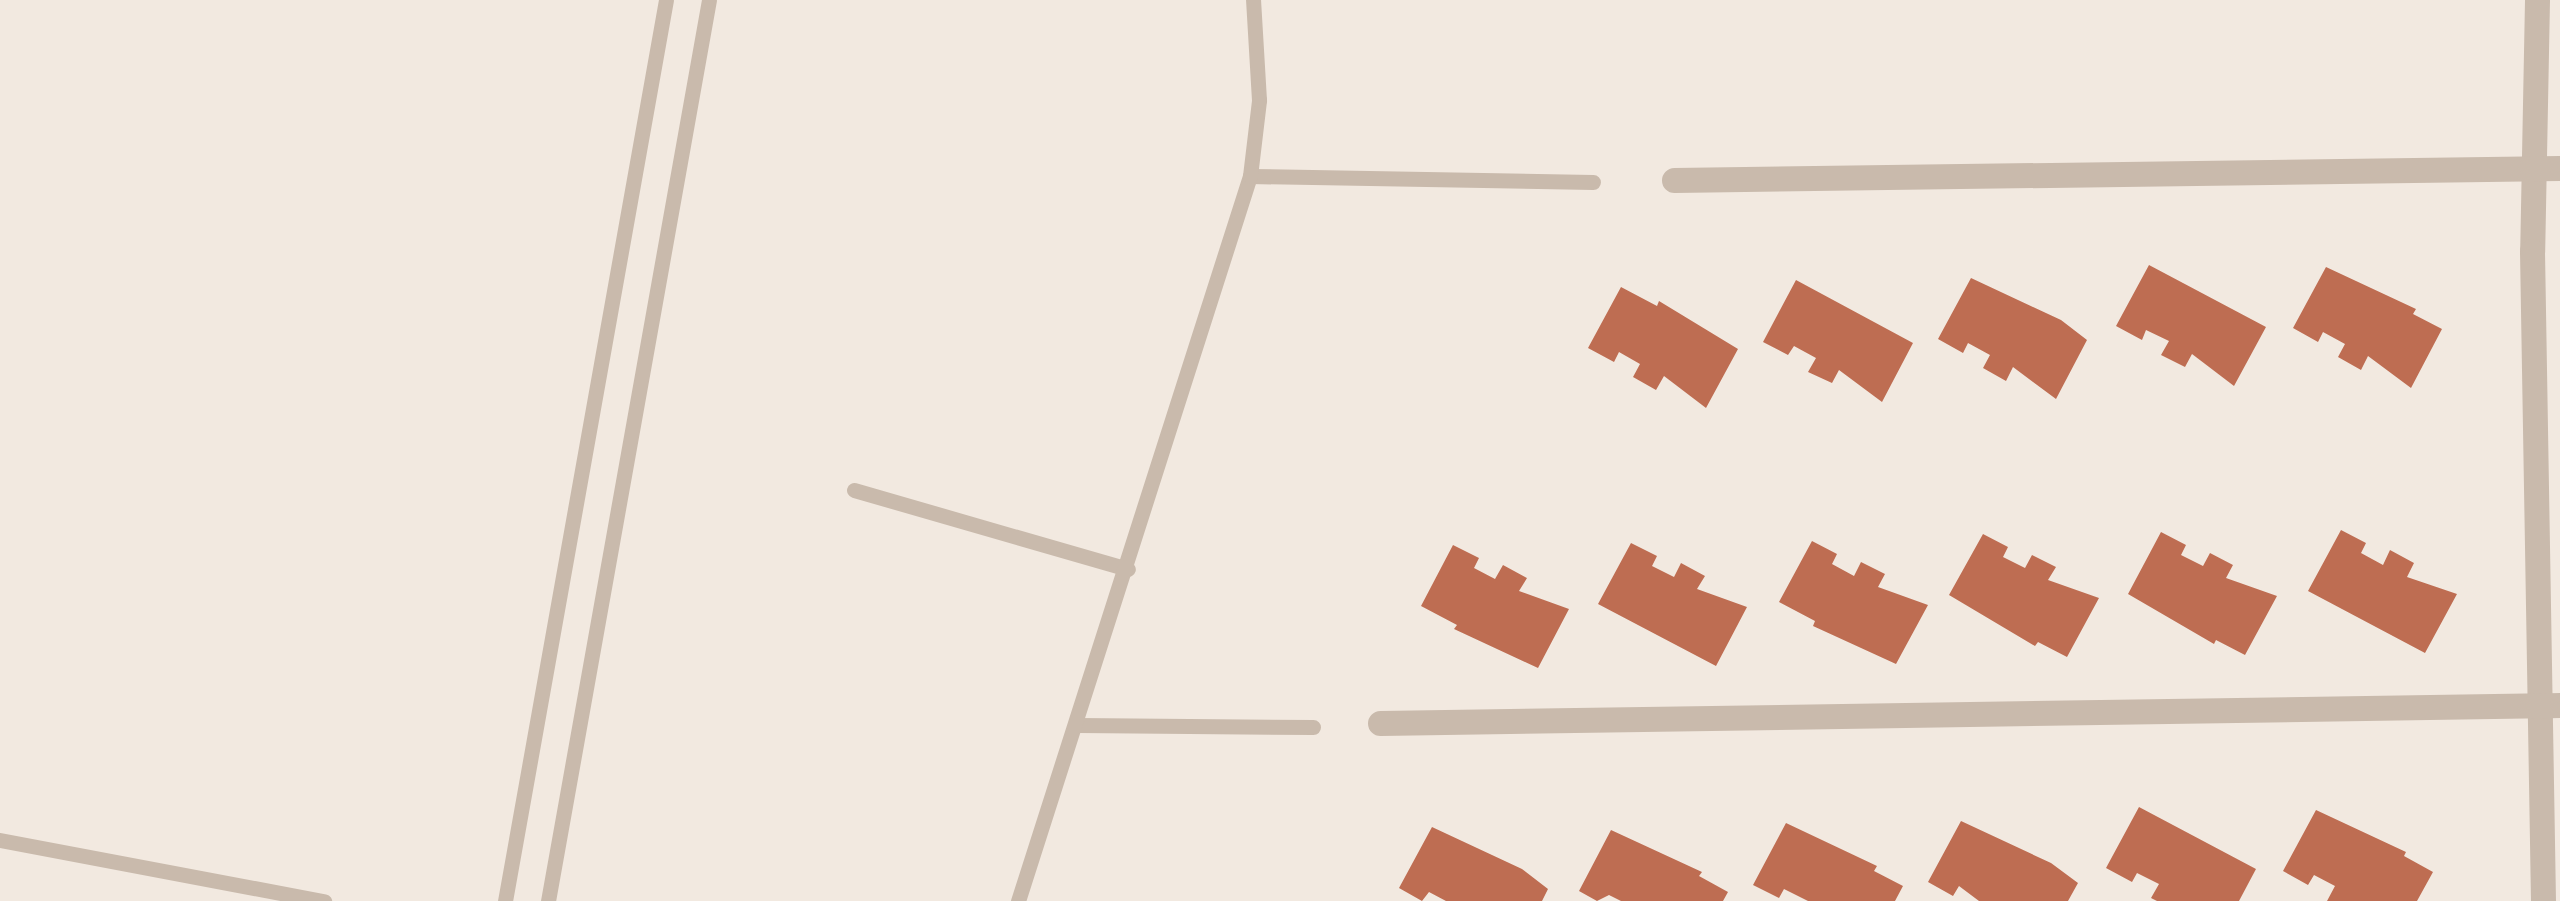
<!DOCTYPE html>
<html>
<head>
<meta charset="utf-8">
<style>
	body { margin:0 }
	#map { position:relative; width:2560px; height:901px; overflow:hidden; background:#f2e9e0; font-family:"Public Sans",sans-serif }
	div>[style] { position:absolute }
	.building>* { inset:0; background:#be6d52 }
	.service>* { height:15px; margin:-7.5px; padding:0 7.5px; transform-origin:7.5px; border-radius:7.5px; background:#c9baac }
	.minor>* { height:25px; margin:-12.5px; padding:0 12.5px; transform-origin:12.5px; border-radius:12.5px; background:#c9baac }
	span { translate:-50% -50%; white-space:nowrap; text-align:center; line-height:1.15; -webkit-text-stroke:8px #f9f3ec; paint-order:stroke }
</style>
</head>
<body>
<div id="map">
	<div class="building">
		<i style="clip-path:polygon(2149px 265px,2266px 327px,2234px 386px,2192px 354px,2185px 367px,2161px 355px,2169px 341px,2146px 330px,2142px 340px,2116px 326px)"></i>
		<i style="clip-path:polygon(2326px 267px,2416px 309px,2413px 314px,2442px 329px,2411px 388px,2368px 356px,2361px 370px,2338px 357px,2345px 344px,2323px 332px,2318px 342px,2293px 328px)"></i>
		<i style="clip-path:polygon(1971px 278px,2061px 320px,2087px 340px,2056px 399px,2013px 367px,2006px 381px,1983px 368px,1990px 355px,1968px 343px,1963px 353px,1938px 339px)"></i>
		<i style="clip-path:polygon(1796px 280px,1913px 343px,1882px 402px,1839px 370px,1832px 383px,1808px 372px,1816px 358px,1794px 346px,1788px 355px,1763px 342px)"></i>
		<i style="clip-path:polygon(1621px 287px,1657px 306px,1659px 301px,1738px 349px,1706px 408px,1664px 376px,1656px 390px,1633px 377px,1640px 364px,1619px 352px,1614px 362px,1588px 348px)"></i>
		<i style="clip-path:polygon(2341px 530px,2366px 543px,2361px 553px,2383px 565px,2390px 550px,2414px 563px,2407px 577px,2457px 594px,2425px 653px,2308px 591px)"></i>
		<i style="clip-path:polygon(2161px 532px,2186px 545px,2181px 555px,2203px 566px,2210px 553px,2233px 565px,2226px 578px,2277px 596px,2245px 655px,2216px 640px,2214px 644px,2128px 594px)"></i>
		<i style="clip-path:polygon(1983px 534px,2008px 547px,2003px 557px,2025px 568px,2032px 555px,2056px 567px,2048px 580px,2099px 598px,2067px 657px,2038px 642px,2035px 646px,1949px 595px)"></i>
		<i style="clip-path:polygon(1812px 541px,1837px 554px,1832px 564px,1854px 576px,1861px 562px,1885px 574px,1878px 587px,1928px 605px,1896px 664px,1813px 626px,1815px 621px,1779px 602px)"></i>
		<i style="clip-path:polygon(1631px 543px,1657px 556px,1652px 566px,1674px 577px,1681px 563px,1705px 576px,1697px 589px,1747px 607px,1716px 666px,1598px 604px)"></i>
		<i style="clip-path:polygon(1453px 545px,1479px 558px,1474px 568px,1495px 579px,1503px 565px,1527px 578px,1519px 591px,1569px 609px,1538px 668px,1454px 629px,1457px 625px,1421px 606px)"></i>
		<i style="clip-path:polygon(2139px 807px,2256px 869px,2239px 901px,2157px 901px,2151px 898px,2159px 884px,2137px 873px,2132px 882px,2106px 868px)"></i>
		<i style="clip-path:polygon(2316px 810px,2406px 852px,2404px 856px,2433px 872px,2417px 901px,2327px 901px,2335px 886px,2314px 875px,2308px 885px,2283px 871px)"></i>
		<i style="clip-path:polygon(1961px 821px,2051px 863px,2078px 883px,2068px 901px,1979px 901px,1959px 886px,1953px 896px,1928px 882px)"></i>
		<i style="clip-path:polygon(1786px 823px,1877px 866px,1874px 871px,1903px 886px,1895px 901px,1808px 901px,1784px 889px,1779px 898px,1753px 885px)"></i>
		<i style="clip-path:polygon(1432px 827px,1522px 869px,1548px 889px,1542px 901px,1446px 901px,1429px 892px,1422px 901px,1399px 888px)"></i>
		<i style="clip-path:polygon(1611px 830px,1702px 872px,1699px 876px,1728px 892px,1723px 901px,1621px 901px,1609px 895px,1597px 901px,1579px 891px)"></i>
	</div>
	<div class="service">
		<i style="left:1250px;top:176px;width:343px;rotate:1deg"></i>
		<i style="left:854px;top:490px;width:285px;rotate:16.1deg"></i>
		<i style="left:1078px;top:725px;width:235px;rotate:0.5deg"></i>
		<i style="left:0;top:840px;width:330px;rotate:10.7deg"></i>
		<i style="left:505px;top:901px;width:915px;rotate:-79.87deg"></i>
		<i style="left:548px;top:901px;width:915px;rotate:-79.87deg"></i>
		<i style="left:1018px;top:901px;width:761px;rotate:-72.26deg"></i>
		<i style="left:1250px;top:176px;width:77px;rotate:-83.2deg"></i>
		<i style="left:1259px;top:100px;width:100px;rotate:-93.4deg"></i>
	</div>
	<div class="minor">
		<i style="left:2537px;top:0;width:251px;rotate:91.1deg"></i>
		<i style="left:2532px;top:251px;width:650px;rotate:89.03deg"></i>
		<i style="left:1674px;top:180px;width:886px;rotate:-0.78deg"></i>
		<i style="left:1380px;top:723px;width:1180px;rotate:-0.87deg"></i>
	</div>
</div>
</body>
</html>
